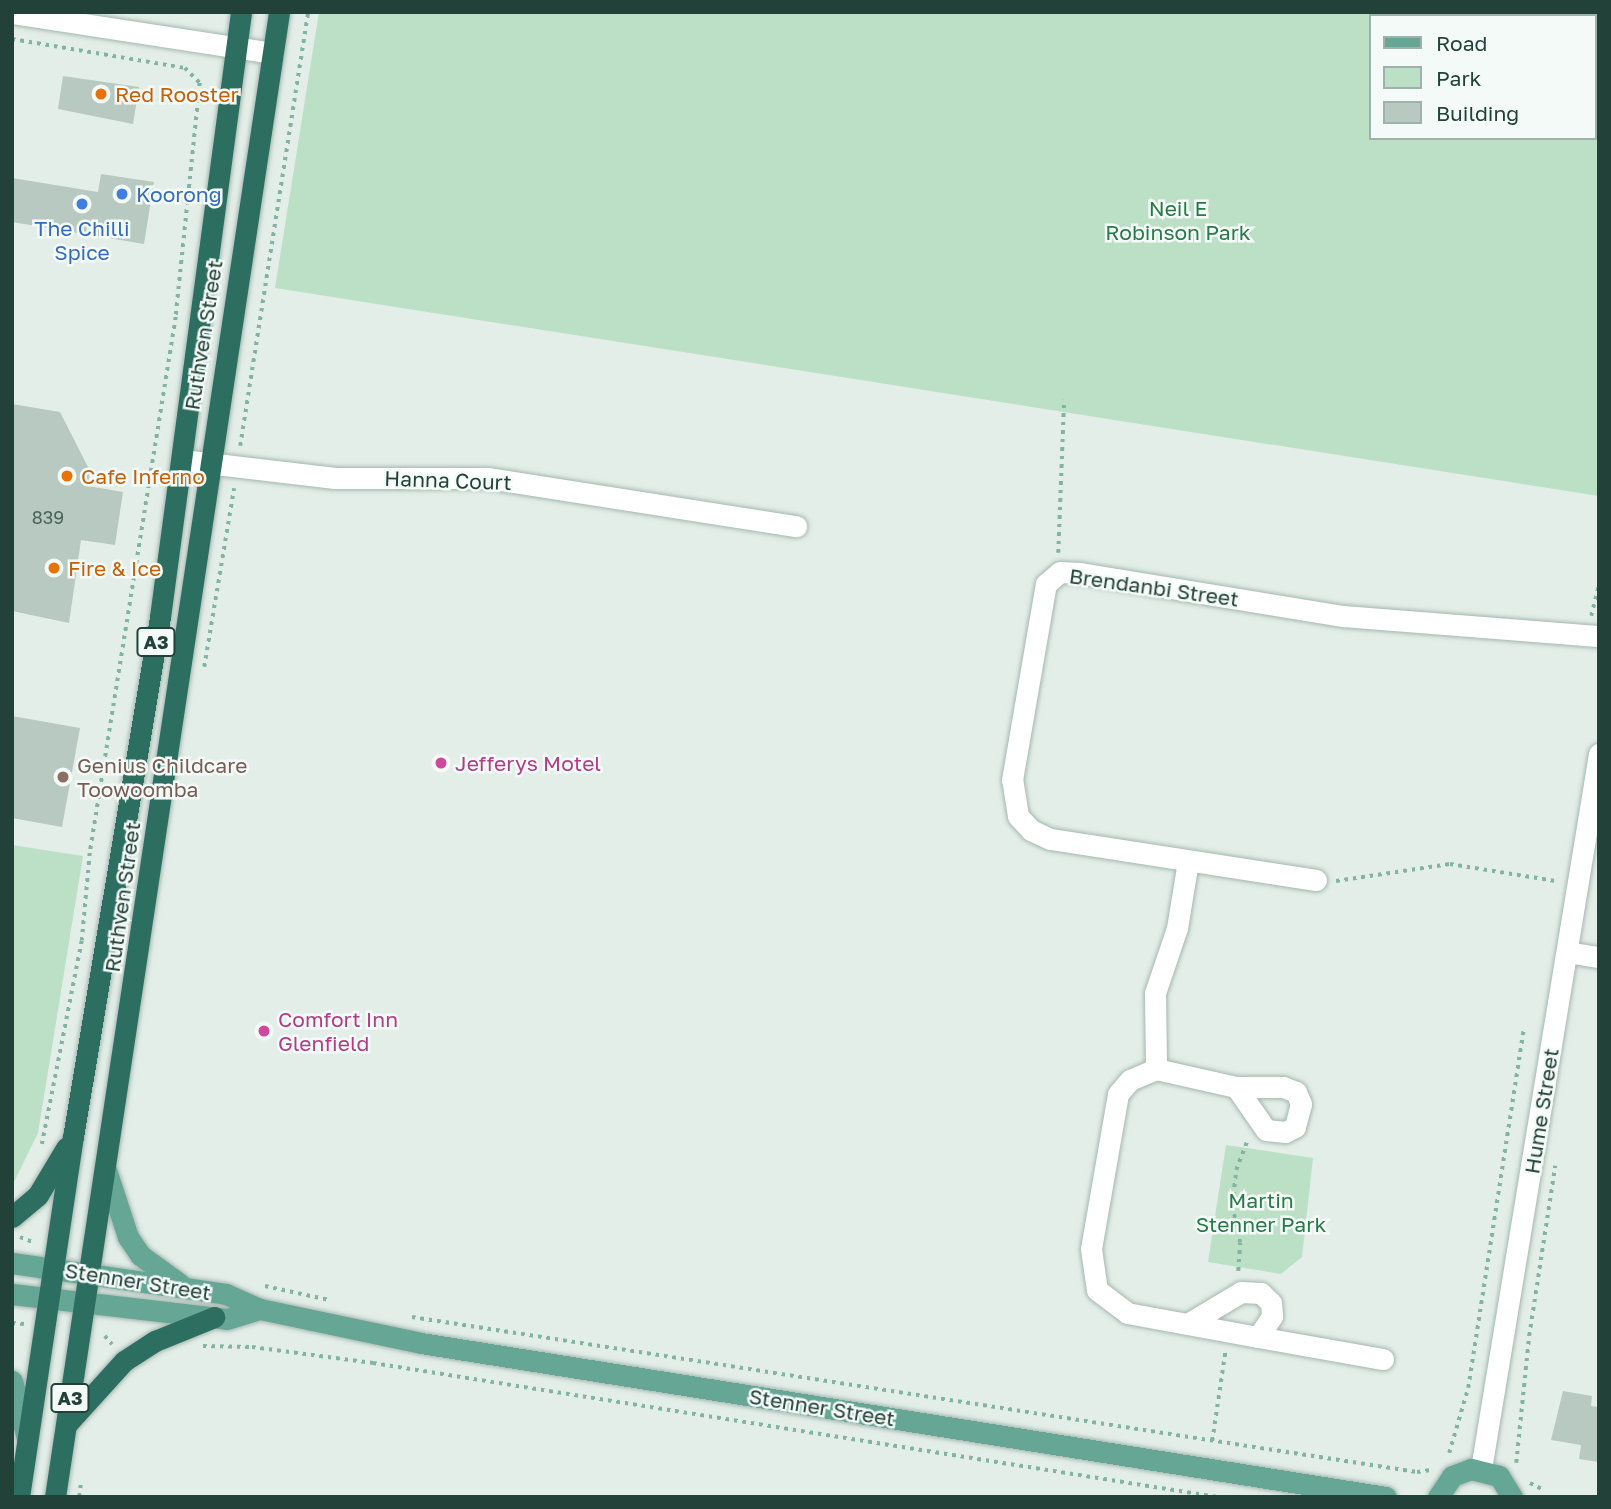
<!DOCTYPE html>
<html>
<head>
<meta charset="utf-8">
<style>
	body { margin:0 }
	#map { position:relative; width:1611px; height:1509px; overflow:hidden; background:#e3eee9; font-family:"Golos Text",sans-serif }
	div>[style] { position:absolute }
	.green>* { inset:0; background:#bbe0c5 }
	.building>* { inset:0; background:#b8c9c2 }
	.path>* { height:3.5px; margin-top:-1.75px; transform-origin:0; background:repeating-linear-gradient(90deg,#82b3a3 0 3.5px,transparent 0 8.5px) }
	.roads { filter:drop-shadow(0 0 2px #a5b7b0) drop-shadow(0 0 2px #a5b7b0) }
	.minor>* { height:21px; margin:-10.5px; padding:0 10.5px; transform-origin:10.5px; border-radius:10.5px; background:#fff }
	.major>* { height:21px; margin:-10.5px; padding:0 10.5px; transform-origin:10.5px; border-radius:10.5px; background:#65a695 }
	.highway>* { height:21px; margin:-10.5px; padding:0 10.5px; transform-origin:10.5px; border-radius:10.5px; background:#2c6f60 }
	.dots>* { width:19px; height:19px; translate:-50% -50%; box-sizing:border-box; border:4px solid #f4faf7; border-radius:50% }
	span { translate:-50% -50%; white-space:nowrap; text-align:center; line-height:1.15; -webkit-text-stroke:5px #f4faf7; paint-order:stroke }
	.number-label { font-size:18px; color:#48635a }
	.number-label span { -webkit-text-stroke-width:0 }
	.shield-label span { padding:2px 5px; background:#f4faf7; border:2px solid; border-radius:5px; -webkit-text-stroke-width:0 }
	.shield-label { font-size:19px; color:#224138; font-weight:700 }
	.food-label { font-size:21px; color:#c56008 }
	.left { translate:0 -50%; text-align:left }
	.shop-label { font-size:21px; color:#366cbe }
	.park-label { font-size:21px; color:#297a48 }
	.street-label { font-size:21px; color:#224138 }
	.hotel-label { font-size:21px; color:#b23c85 }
	.education-label { font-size:21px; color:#785e54 }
	.frame { position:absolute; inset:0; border:14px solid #224138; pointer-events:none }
	.legend { position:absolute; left:1369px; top:14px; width:228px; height:126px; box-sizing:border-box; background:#f4faf7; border:2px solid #a0b0ab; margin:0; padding:9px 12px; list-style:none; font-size:21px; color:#224138 }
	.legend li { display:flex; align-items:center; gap:14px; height:35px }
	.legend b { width:35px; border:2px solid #a0b0ab }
</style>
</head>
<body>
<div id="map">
	<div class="green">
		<i style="clip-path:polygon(evenodd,319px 12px,1599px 12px,1599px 496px,275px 288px,319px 12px,1371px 16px,1595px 16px,1595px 138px,1371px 138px,1371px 16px)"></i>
		<i style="clip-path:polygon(12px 845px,83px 856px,38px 1133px,12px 1186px)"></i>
		<i style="clip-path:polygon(1226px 1145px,1313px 1158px,1302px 1257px,1281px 1274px,1208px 1262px)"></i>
	</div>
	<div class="building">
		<i style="clip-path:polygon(63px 76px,139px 87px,133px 124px,58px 109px)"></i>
		<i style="clip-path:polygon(101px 174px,154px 182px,144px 244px,12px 222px,12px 178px,98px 192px)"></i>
		<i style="clip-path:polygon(12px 404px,60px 412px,90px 471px,88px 486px,123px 492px,115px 545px,81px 540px,69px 623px,12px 611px)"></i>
		<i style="clip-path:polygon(12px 716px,80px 728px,62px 827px,12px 818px)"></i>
		<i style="clip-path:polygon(1563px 1391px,1592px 1396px,1591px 1406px,1599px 1407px,1599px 1462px,1579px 1459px,1581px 1445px,1551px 1440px)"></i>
	</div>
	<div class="path">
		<i style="left:185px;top:12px;width:23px"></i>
		<i style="left:12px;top:39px;width:175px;rotate:9.5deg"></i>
		<i style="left:185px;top:68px;width:21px;rotate:45deg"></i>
		<i style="left:200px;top:83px;width:235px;rotate:95.9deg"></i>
		<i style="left:176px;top:317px;width:543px;rotate:99.12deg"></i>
		<i style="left:90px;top:853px;width:88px;rotate:95.2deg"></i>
		<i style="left:82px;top:941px;width:207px;rotate:101.1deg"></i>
		<i style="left:240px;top:446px;width:439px;rotate:-81.1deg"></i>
		<i style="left:1058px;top:553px;width:153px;rotate:-87.8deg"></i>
		<i style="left:1591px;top:616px;width:33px;rotate:-76deg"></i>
		<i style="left:204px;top:667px;width:181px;rotate:-80.5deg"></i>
		<i style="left:1336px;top:881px;width:115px;rotate:-8.5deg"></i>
		<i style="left:1450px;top:864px;width:107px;rotate:9.1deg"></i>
		<i style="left:20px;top:1237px;width:16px;rotate:22deg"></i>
		<i style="left:1238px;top:1271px;width:28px;rotate:-86deg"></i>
		<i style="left:1240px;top:1243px;width:40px;rotate:-102deg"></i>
		<i style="left:1232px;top:1204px;width:34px;rotate:-83deg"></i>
		<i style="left:1236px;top:1170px;width:33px;rotate:-69deg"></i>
		<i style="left:265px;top:1286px;width:66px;rotate:12.3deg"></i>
		<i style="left:412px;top:1317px;width:1017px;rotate:8.77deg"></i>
		<i style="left:1417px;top:1472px;width:14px;rotate:-8deg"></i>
		<i style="left:12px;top:1323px;width:12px;rotate:5deg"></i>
		<i style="left:105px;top:1336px;width:11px;rotate:49deg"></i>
		<i style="left:203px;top:1346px;width:49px;rotate:1.2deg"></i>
		<i style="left:252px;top:1347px;width:122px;rotate:7.5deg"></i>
		<i style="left:373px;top:1363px;width:855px;rotate:9.02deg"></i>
		<i style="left:1212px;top:1441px;width:89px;rotate:-81.6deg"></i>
		<i style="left:1449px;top:1453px;width:68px;rotate:-73.7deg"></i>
		<i style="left:1468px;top:1388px;width:364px;rotate:-81.2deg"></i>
		<i style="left:1516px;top:1463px;width:128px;rotate:-84.2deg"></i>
		<i style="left:1529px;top:1336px;width:172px;rotate:-81.3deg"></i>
		<i style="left:1530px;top:1483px;width:16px;rotate:27deg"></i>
		<i style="left:79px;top:1497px;width:16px;rotate:-83deg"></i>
	</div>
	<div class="roads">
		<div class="minor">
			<i style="left:12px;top:13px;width:264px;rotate:8.7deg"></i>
			<i style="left:182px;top:460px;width:154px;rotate:6.7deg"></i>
			<i style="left:335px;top:478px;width:153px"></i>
			<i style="left:488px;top:478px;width:312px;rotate:8.9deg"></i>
			<i style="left:1188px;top:861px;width:68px;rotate:99.3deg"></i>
			<i style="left:1177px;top:928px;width:69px;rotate:108.7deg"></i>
			<i style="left:1155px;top:993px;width:76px;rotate:89.2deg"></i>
			<i style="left:1156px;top:1069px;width:28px;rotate:157deg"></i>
			<i style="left:1130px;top:1080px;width:18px;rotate:131deg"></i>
			<i style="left:1118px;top:1094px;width:157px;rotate:99.9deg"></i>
			<i style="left:1091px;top:1249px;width:41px;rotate:81.7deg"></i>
			<i style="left:1097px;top:1290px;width:38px;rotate:37deg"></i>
			<i style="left:1127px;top:1313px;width:133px;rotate:10.4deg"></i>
			<i style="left:1258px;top:1337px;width:25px;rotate:-56deg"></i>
			<i style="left:1272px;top:1316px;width:13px;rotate:-94deg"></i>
			<i style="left:1271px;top:1303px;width:14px;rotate:-135deg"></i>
			<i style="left:1261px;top:1293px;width:20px;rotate:-177deg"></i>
			<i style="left:1241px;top:1292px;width:58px;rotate:149deg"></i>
			<i style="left:1316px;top:880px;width:269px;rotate:-171.2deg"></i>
			<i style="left:1050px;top:839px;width:21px;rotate:-155deg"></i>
			<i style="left:1031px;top:830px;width:19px;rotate:-133deg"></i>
			<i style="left:1018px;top:816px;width:36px;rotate:-99deg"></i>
			<i style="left:1012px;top:780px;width:199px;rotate:-80.2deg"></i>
			<i style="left:1046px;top:584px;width:18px;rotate:-41deg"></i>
			<i style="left:1060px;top:572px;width:20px;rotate:3deg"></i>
			<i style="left:1080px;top:573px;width:267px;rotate:9.3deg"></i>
			<i style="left:1344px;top:616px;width:256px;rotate:4.5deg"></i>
			<i style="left:1567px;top:952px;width:32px;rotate:9deg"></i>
			<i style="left:1156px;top:1069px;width:82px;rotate:12.7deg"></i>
			<i style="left:1236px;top:1087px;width:47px"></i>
			<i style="left:1283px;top:1087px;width:14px;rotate:21deg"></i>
			<i style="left:1296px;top:1092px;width:13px;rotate:67deg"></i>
			<i style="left:1301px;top:1104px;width:24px;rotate:105deg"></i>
			<i style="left:1295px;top:1127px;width:11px;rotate:153deg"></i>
			<i style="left:1285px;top:1132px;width:19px;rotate:-174deg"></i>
			<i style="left:1266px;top:1130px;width:52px;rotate:-124.9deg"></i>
			<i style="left:1258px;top:1337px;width:127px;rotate:10deg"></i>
			<i style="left:1481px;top:1469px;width:725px;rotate:-80.63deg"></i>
		</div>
		<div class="major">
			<i style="left:106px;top:1170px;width:71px;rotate:71.8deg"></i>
			<i style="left:128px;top:1237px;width:22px;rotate:56deg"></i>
			<i style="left:140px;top:1255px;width:49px;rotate:35.9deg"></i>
			<i style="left:12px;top:1263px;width:216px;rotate:8.2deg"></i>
			<i style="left:226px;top:1294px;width:37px;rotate:24deg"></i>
			<i style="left:260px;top:1309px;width:165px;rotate:11.9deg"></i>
			<i style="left:421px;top:1343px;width:977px;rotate:9.07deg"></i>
			<i style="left:12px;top:1294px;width:216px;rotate:6.6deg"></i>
			<i style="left:227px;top:1319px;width:34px;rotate:-17deg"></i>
			<i style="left:12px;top:1381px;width:59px;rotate:75.3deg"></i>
			<i style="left:1438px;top:1497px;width:25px;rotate:-56deg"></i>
			<i style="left:1452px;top:1476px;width:20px;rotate:-20deg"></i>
			<i style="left:1471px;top:1469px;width:29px;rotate:14deg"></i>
			<i style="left:1499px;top:1476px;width:25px;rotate:58deg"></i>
		</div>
		<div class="highway">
			<i style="left:12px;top:1217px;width:34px;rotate:-40deg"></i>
			<i style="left:38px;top:1195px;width:55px;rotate:-59.2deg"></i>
			<i style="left:66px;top:1425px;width:86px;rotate:-47.8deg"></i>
			<i style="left:124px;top:1361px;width:37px;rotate:-33deg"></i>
			<i style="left:155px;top:1341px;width:64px;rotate:-22.1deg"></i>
			<i style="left:19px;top:1497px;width:364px;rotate:-81.5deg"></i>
			<i style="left:73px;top:1137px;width:527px;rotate:-80.5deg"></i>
			<i style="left:160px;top:617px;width:610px;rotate:-82.37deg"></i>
			<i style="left:55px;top:1497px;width:1502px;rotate:-81.42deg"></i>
		</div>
	</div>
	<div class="dots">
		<i style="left:101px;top:94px;background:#e8710a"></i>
		<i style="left:122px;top:194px;background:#3f7fe0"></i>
		<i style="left:82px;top:204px;background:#3f7fe0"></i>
		<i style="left:67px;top:476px;background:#e8710a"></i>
		<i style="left:54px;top:568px;background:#e8710a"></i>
		<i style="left:441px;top:763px;background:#d1479c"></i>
		<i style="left:63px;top:777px;background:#8d6e63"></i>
		<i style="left:264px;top:1031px;background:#d1479c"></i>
	</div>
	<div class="number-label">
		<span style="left:48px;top:517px">839</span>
	</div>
	<div class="shield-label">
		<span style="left:156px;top:642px">A3</span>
		<span style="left:70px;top:1398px">A3</span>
	</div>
	<div class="food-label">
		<span class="left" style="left:115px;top:94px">Red Rooster</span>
		<span class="left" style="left:81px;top:476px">Cafe Inferno</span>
		<span class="left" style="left:68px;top:568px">Fire &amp; Ice</span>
	</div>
	<div class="shop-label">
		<span class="left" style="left:136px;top:194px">Koorong</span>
		<span style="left:82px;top:240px">The Chilli<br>Spice</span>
	</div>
	<div class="park-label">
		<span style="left:1178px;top:220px">Neil E<br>Robinson Park</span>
		<span style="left:1261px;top:1212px">Martin<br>Stenner Park</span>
	</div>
	<div class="street-label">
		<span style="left:203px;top:335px;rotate:-81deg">Ruthven Street</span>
		<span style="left:448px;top:480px;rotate:2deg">Hanna Court</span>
		<span style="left:1154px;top:587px;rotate:8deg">Brendanbi Street</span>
		<span style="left:122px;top:897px;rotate:-82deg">Ruthven Street</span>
		<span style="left:1541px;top:1111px;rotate:-81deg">Hume Street</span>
		<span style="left:138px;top:1281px;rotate:9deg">Stenner Street</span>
		<span style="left:822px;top:1407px;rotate:9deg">Stenner Street</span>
	</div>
	<div class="hotel-label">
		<span class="left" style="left:455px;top:763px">Jefferys Motel</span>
		<span class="left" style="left:278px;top:1031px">Comfort Inn<br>Glenfield</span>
	</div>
	<div class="education-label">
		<span class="left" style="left:77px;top:777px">Genius Childcare<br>Toowoomba</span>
	</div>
	<div class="frame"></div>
	<ul class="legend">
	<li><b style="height:9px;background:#65a695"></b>Road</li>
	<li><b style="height:19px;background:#bbe0c5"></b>Park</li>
	<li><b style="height:19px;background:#b8c9c2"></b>Building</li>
	</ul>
</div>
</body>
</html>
